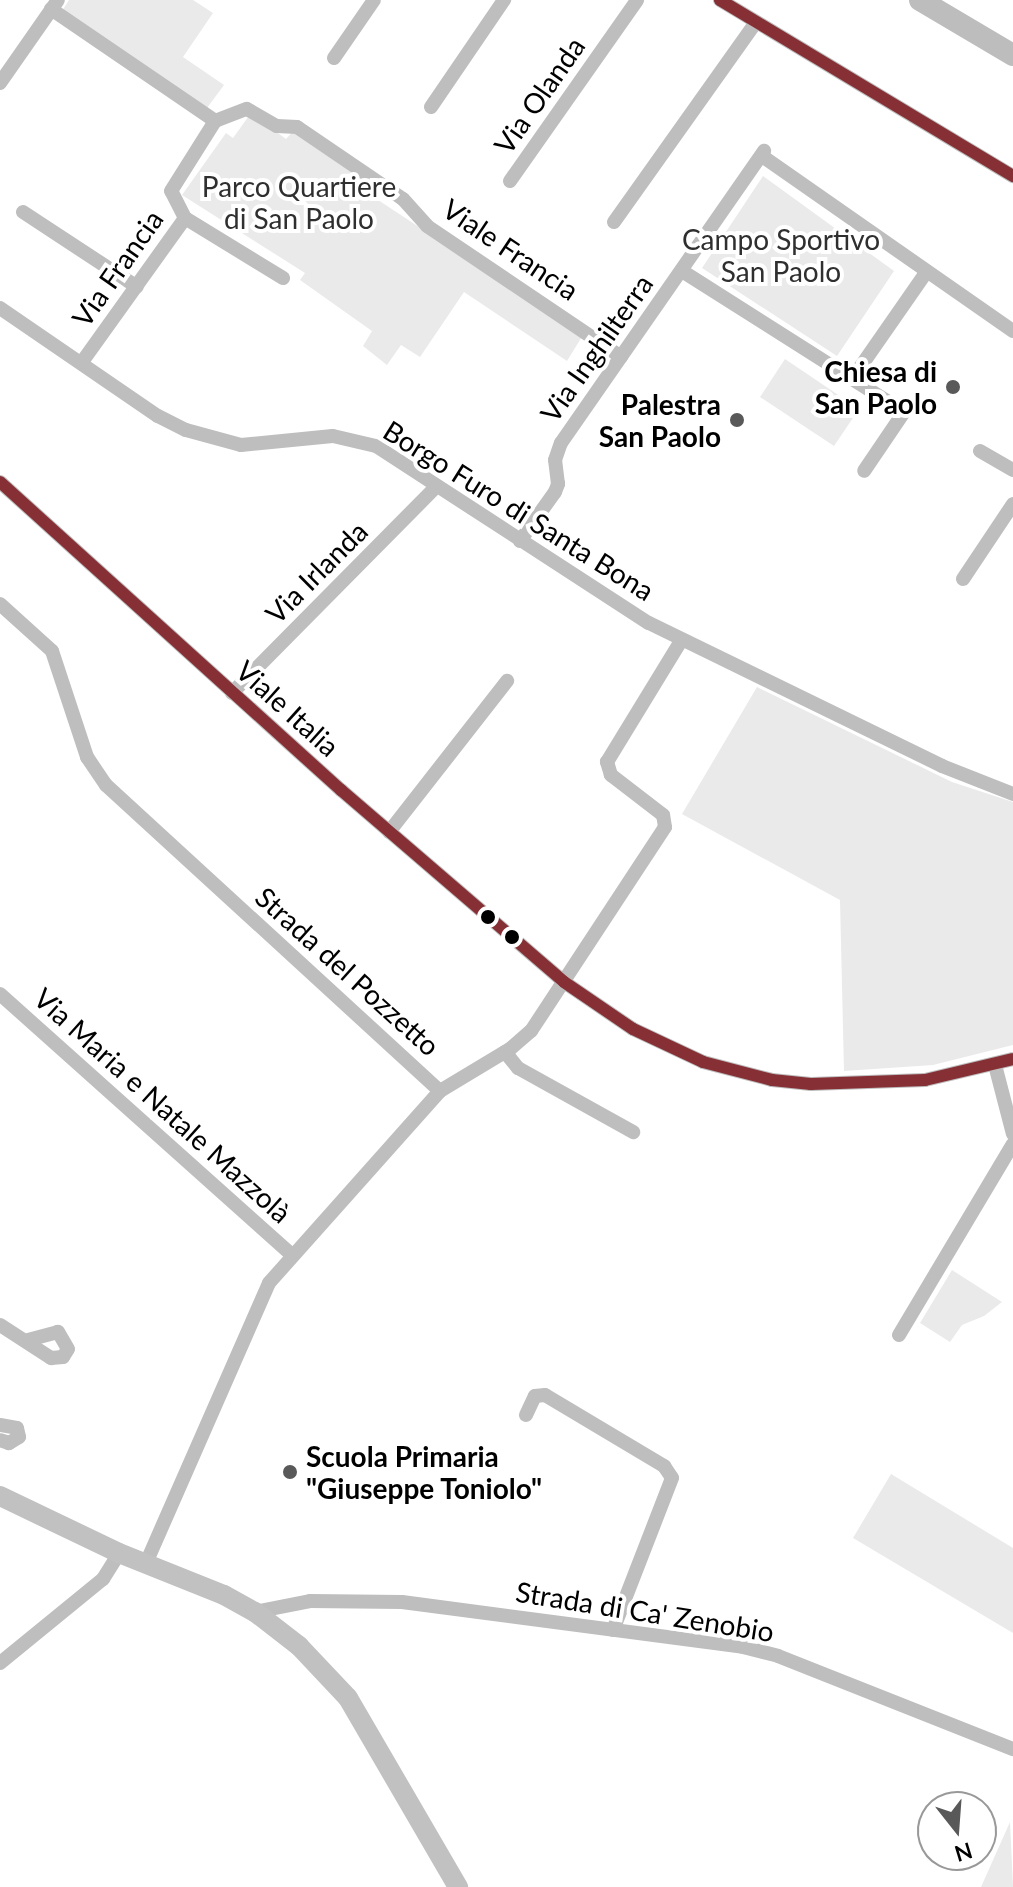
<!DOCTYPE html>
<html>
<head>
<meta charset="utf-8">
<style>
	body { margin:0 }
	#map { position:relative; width:1013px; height:1887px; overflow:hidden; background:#fff; font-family:Lato,sans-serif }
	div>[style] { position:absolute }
	.green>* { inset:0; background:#eaeaea }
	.street>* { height:14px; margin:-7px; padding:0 7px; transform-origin:7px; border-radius:7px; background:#bebebe }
	.secondary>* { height:20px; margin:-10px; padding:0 10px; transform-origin:10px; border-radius:10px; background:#c1c1c1 }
	.primary>* { height:22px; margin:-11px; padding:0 11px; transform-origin:11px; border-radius:11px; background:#bdbdbd }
	.bus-1>* { height:12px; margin:-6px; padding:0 6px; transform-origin:6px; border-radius:6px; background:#863036 }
	.dots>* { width:22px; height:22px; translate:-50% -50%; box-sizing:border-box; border:4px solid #fff; border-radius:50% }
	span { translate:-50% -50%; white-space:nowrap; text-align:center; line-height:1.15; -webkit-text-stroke:8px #fff; paint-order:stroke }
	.street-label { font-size:28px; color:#000 }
	.park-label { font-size:28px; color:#2f2f2f }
	.poi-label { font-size:28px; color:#000; font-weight:700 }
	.right { translate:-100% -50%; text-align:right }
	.left { translate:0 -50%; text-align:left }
	.north { position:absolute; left:917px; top:1791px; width:80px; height:80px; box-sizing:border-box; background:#fff; border:2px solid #999; border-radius:50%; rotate:163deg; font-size:22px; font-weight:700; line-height:32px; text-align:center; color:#000 }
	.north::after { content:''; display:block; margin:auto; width:28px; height:36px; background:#595959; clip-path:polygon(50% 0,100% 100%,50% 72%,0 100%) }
</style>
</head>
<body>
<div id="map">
	<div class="green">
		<i style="clip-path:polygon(69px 0,193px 0,213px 13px,183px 57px,224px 85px,207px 108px,62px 11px)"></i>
		<i style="clip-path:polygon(251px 113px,286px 139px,295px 129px,381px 189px,375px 198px,583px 335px,567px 361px,464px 292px,420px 357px,401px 345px,387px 365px,363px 346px,372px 331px,300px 280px,305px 273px,182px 195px,226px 133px,233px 138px)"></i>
		<i style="clip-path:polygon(763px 176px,894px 271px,837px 356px,702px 268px)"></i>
		<i style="clip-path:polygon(785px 359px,859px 409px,834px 446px,760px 397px)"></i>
		<i style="clip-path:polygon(757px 687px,952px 782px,1013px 802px,1013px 1045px,933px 1065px,844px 1071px,840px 900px,682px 814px)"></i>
		<i style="clip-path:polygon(952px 1270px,1002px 1302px,984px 1316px,962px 1325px,950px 1342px,920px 1323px)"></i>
		<i style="clip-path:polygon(891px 1474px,1013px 1548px,1013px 1633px,853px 1538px)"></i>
		<i style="clip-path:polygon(1010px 1822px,1013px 1887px,981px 1887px)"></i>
	</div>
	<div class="street">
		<i style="left:720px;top:0;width:342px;rotate:31deg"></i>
		<i style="left:51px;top:9px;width:199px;rotate:34.3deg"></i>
		<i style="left:215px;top:121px;width:34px;rotate:-21deg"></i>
		<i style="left:247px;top:109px;width:34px;rotate:30deg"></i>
		<i style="left:277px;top:126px;width:20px;rotate:3deg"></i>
		<i style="left:297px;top:127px;width:128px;rotate:34.2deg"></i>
		<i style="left:403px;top:199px;width:36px;rotate:48deg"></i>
		<i style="left:427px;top:226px;width:234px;rotate:34deg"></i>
		<i style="left:334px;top:58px;width:70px;rotate:-55.4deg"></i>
		<i style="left:0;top:83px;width:101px;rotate:-55.1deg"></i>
		<i style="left:431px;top:107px;width:130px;rotate:-55.7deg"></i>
		<i style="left:762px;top:156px;width:306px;rotate:34.9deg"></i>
		<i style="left:510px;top:181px;width:221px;rotate:-54.9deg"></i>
		<i style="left:23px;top:212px;width:136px;rotate:33.3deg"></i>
		<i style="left:185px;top:218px;width:115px;rotate:31.5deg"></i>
		<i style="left:614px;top:222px;width:245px;rotate:-54.6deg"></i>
		<i style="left:682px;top:271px;width:263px;rotate:32.4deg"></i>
		<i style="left:904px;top:412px;width:71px;rotate:124.1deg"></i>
		<i style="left:0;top:308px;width:191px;rotate:34.4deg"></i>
		<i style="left:158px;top:416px;width:31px;rotate:27deg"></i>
		<i style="left:186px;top:430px;width:57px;rotate:15.3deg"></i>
		<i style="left:241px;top:445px;width:92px;rotate:-5.6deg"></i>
		<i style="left:333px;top:436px;width:44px;rotate:13.1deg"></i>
		<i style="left:376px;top:446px;width:325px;rotate:33deg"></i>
		<i style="left:649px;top:623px;width:326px;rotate:26deg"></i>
		<i style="left:942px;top:766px;width:76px;rotate:21.5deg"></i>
		<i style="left:82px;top:362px;width:177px;rotate:-54.4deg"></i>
		<i style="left:185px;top:218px;width:30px;rotate:-117deg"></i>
		<i style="left:171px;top:191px;width:83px;rotate:-57.8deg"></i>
		<i style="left:852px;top:379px;width:131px;rotate:-55.2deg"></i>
		<i style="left:980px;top:451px;width:38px;rotate:30deg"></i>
		<i style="left:0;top:482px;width:460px;rotate:42.1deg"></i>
		<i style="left:341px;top:790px;width:294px;rotate:40.7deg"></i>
		<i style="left:564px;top:982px;width:83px;rotate:34.3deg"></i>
		<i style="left:633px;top:1029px;width:77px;rotate:25.2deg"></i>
		<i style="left:703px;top:1062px;width:71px;rotate:14.6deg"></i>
		<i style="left:772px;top:1080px;width:39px;rotate:6deg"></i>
		<i style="left:811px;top:1084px;width:114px;rotate:-2deg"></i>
		<i style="left:925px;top:1080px;width:90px;rotate:-13.4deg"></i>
		<i style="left:520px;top:541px;width:60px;rotate:-54.5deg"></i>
		<i style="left:555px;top:492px;width:9px;rotate:-69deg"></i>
		<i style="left:558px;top:484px;width:24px;rotate:-97deg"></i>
		<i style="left:555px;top:460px;width:18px;rotate:-71deg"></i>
		<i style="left:561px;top:443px;width:356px;rotate:-55.2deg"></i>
		<i style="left:963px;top:579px;width:90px;rotate:-56.3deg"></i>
		<i style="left:0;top:604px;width:70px;rotate:42.1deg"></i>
		<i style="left:52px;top:651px;width:112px;rotate:71.7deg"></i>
		<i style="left:87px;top:757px;width:34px;rotate:56deg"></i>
		<i style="left:106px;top:785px;width:453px;rotate:42.5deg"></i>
		<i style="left:440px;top:1091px;width:257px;rotate:131.7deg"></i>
		<i style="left:269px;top:1283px;width:306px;rotate:113.7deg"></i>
		<i style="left:232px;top:693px;width:291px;rotate:-45.3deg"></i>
		<i style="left:389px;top:832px;width:192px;rotate:-52deg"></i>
		<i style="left:0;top:994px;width:392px;rotate:41.8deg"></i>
		<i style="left:505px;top:1052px;width:21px;rotate:51deg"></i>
		<i style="left:518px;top:1068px;width:132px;rotate:29.1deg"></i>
		<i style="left:995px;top:1065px;width:71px;rotate:75.4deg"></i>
		<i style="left:440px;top:1091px;width:82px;rotate:-31deg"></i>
		<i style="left:510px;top:1049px;width:28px;rotate:-41deg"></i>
		<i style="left:531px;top:1031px;width:244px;rotate:-56.7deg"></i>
		<i style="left:665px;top:827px;width:12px;rotate:-99deg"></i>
		<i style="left:663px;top:815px;width:66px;rotate:-142.4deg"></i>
		<i style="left:611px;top:775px;width:14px;rotate:-107deg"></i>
		<i style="left:607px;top:762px;width:142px;rotate:-58.6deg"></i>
		<i style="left:0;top:1325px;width:61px;rotate:32.9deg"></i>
		<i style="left:51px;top:1358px;width:12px;rotate:-5deg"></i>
		<i style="left:63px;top:1357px;width:9px;rotate:-58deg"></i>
		<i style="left:68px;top:1349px;width:20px;rotate:-120deg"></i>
		<i style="left:58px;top:1332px;width:34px;rotate:165deg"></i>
		<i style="left:899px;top:1335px;width:222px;rotate:-59.2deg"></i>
		<i style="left:526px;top:1415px;width:21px;rotate:-65deg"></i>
		<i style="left:535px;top:1396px;width:10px;rotate:-6deg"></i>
		<i style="left:545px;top:1395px;width:139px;rotate:30.8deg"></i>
		<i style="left:664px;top:1466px;width:14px;rotate:56deg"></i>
		<i style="left:672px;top:1478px;width:163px;rotate:111.2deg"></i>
		<i style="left:0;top:1425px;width:17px;rotate:10deg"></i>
		<i style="left:17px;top:1428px;width:9px;rotate:77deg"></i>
		<i style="left:19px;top:1437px;width:12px;rotate:149deg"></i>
		<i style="left:9px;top:1443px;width:9px;rotate:-162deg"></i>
		<i style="left:255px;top:1612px;width:56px;rotate:-11.3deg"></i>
		<i style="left:310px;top:1601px;width:92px;rotate:0.6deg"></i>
		<i style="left:402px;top:1602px;width:344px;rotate:7.5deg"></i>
		<i style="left:743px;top:1647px;width:36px;rotate:14deg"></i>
		<i style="left:778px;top:1656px;width:253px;rotate:21.6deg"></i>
		<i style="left:0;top:1663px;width:133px;rotate:-39.2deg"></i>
		<i style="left:103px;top:1579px;width:31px;rotate:-58deg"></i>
	</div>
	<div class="secondary">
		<i style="left:0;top:1496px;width:132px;rotate:25.6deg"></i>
		<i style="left:119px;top:1553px;width:113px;rotate:21.8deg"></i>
		<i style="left:224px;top:1595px;width:35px;rotate:29deg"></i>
		<i style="left:255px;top:1612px;width:56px;rotate:37.7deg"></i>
		<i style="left:299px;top:1646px;width:71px;rotate:46.7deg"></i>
		<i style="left:348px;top:1698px;width:219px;rotate:59.8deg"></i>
	</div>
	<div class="primary">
		<i style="left:920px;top:0;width:108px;rotate:30.6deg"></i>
	</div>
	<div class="bus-1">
		<i style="left:720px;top:0;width:342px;rotate:31deg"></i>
		<i style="left:0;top:482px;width:460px;rotate:42.1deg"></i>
		<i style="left:341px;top:790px;width:294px;rotate:40.7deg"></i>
		<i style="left:564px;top:982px;width:83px;rotate:34.3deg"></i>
		<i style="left:633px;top:1029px;width:77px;rotate:25.2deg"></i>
		<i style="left:703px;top:1062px;width:71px;rotate:14.6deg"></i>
		<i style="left:772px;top:1080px;width:39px;rotate:6deg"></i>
		<i style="left:811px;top:1084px;width:114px;rotate:-2deg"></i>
		<i style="left:925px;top:1080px;width:90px;rotate:-13.4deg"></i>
	</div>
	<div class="dots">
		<i style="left:953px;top:387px;background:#595959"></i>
		<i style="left:737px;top:420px;background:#595959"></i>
		<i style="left:488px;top:917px;background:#000"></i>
		<i style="left:512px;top:937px;background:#000"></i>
		<i style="left:290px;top:1472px;background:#595959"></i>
	</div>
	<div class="street-label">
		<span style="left:539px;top:95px;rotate:-55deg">Via Olanda</span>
		<span style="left:511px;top:249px;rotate:34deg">Viale Francia</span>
		<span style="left:117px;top:268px;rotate:-55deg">Via Francia</span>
		<span style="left:596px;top:348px;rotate:-55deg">Via Inghilterra</span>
		<span style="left:519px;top:510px;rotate:32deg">Borgo Furo di Santa Bona</span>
		<span style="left:316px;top:572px;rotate:-45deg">Via Irlanda</span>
		<span style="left:288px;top:708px;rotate:42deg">Viale Italia</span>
		<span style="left:348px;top:971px;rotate:42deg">Strada del Pozzetto</span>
		<span style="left:163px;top:1105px;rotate:42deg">Via Maria e Natale Mazzolà</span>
		<span style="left:645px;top:1611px;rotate:9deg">Strada di Ca' Zenobio</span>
	</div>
	<div class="park-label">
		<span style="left:299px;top:202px">Parco Quartiere<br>di San Paolo</span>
		<span style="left:781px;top:255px">Campo Sportivo<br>San Paolo</span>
	</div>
	<div class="poi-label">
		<span class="right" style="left:937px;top:387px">Chiesa di<br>San Paolo</span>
		<span class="right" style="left:721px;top:420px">Palestra<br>San Paolo</span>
		<span class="left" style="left:306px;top:1472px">Scuola Primaria<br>"Giuseppe Toniolo"</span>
	</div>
	<div class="north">N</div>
</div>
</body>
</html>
